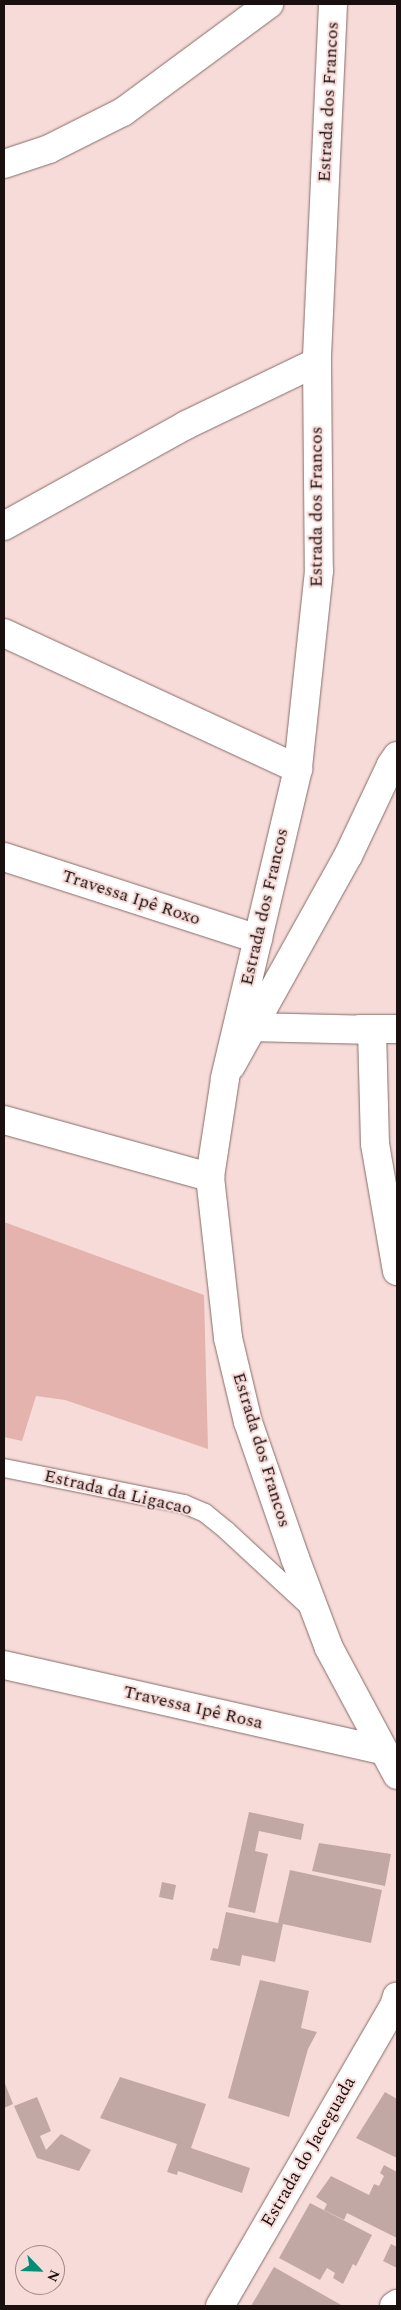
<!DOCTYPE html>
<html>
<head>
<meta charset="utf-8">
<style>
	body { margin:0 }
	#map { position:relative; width:401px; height:2310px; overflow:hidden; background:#f7dbd8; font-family:Spectral,serif }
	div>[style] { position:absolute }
	.green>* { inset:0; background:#e4b3ad }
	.building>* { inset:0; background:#c2a8a5 }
	.roads { filter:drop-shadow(0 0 1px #846d6a) drop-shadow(0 0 1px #846d6a) }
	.service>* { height:18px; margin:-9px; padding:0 9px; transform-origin:9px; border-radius:9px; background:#fff }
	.minor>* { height:28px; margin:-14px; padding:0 14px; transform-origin:14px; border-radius:14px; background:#fff }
	.tertiary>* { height:28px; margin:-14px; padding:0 14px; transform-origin:14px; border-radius:14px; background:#fff }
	span { translate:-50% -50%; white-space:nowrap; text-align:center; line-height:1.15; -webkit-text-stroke:4px #f7dbd8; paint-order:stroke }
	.street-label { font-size:18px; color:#1a1010 }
	.frame { position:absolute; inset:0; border:5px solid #1a1010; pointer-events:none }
	.north { position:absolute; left:15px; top:2245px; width:50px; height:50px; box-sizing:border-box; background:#f7dbd8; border:1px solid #9f8a88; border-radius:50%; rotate:114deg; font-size:14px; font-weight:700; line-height:20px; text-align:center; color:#1a1010 }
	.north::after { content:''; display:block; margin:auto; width:18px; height:22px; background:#008e76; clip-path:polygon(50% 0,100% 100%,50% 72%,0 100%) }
</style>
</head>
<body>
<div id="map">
	<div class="green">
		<i style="clip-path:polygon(4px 1222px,204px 1295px,208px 1449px,65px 1400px,36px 1396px,22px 1441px,4px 1437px)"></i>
	</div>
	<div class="building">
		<i style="clip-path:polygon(249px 1812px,304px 1824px,301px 1840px,259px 1831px,255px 1851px,268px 1854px,255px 1913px,228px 1907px)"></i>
		<i style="clip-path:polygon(319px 1843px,391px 1854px,385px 1886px,312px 1871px)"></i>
		<i style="clip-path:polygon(290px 1870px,382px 1890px,371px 1943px,283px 1924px,275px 1962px,242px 1955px,240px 1966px,210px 1960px,213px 1948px,218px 1949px,226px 1912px,278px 1923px)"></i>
		<i style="clip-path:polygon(162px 1882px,176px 1885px,173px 1900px,159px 1897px)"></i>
		<i style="clip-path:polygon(260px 1980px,309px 1991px,301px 2028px,317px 2032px,308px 2049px,289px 2117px,228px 2098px)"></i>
		<i style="clip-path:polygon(120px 2077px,206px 2104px,191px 2148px,250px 2168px,242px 2193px,178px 2171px,177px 2175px,167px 2172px,177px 2144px,100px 2118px)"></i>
		<i style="clip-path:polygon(4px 2081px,13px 2104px,4px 2108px)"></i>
		<i style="clip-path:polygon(385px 2092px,397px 2099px,397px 2158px,356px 2138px)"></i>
		<i style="clip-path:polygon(37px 2097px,51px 2131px,40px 2136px,46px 2150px,61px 2134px,91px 2150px,79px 2171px,37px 2158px,14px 2106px)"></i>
		<i style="clip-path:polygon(384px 2165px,397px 2172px,397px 2238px,347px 2213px,344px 2220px,324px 2210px,327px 2204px,316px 2197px,331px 2176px,369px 2195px,374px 2184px,379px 2186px,384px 2176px,380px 2173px)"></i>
		<i style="clip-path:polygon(310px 2203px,372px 2235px,356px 2266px,353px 2264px,343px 2284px,333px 2278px,335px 2273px,327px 2268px,320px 2280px,279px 2258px)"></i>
		<i style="clip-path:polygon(391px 2244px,397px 2247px,397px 2268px,383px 2261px)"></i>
		<i style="clip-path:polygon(274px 2267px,343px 2306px,251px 2306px)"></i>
	</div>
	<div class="roads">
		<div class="service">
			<i style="left:4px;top:1468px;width:184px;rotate:11.3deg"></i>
			<i style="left:184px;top:1504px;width:23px;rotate:23deg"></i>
			<i style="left:205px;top:1513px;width:28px;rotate:39deg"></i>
			<i style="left:227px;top:1531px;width:112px;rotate:42.8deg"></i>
		</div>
		<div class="minor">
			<i style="left:4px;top:526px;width:208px;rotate:-29deg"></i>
			<i style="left:186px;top:425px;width:145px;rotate:-25.7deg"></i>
			<i style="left:4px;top:633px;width:324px;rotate:24.8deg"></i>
			<i style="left:4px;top:857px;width:267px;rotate:17.9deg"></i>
			<i style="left:253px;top:1027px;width:119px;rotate:1.4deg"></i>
			<i style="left:372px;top:1030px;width:114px;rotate:88.5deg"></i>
			<i style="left:375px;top:1144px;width:129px;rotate:80.2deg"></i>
			<i style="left:360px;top:1029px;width:37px"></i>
			<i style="left:231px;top:1066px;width:240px;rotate:-60.9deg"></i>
			<i style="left:348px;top:856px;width:101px;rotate:-64.7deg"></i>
			<i style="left:391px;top:765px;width:11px;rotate:-56deg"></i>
			<i style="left:4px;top:1120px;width:214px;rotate:15.5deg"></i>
			<i style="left:4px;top:1665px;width:387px;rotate:12.7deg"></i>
			<i style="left:394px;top:2306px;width:4px;rotate:-34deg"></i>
		</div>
		<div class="tertiary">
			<i style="left:333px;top:4px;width:358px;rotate:92.6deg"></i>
			<i style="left:317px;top:362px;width:209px;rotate:89.5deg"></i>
			<i style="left:319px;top:571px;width:199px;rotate:96.1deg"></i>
			<i style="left:298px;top:769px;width:318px;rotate:103.3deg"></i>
			<i style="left:225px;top:1079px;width:99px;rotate:98.7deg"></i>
			<i style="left:210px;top:1177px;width:162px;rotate:83.6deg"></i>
			<i style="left:228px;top:1338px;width:86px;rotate:76.6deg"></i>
			<i style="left:248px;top:1422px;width:144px;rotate:70.9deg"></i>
			<i style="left:295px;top:1558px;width:96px;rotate:69.3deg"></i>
			<i style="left:329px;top:1648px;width:144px;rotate:61.8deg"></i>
			<i style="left:4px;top:164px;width:47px;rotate:-18.4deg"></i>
			<i style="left:49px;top:149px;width:83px;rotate:-26.6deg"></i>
			<i style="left:123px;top:112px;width:182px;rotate:-36.5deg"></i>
			<i style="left:220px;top:2306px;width:347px;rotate:-59.9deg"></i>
			<i style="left:394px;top:2006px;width:10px;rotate:-73deg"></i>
		</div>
	</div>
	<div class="street-label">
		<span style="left:329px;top:102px;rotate:-87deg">Estrada dos Francos</span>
		<span style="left:317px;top:507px;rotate:-90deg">Estrada dos Francos</span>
		<span style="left:131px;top:898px;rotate:18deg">Travessa Ipê Roxo</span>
		<span style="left:265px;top:907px;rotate:-77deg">Estrada dos Francos</span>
		<span style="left:261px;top:1450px;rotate:73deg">Estrada dos Francos</span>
		<span style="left:118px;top:1493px;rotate:13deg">Estrada da Ligacao</span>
		<span style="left:193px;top:1708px;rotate:13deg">Travessa Ipê Rosa</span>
		<span style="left:309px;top:2152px;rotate:-60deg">Estrada do Jaceguada</span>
	</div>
	<div class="frame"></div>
	<div class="north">N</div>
</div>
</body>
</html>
